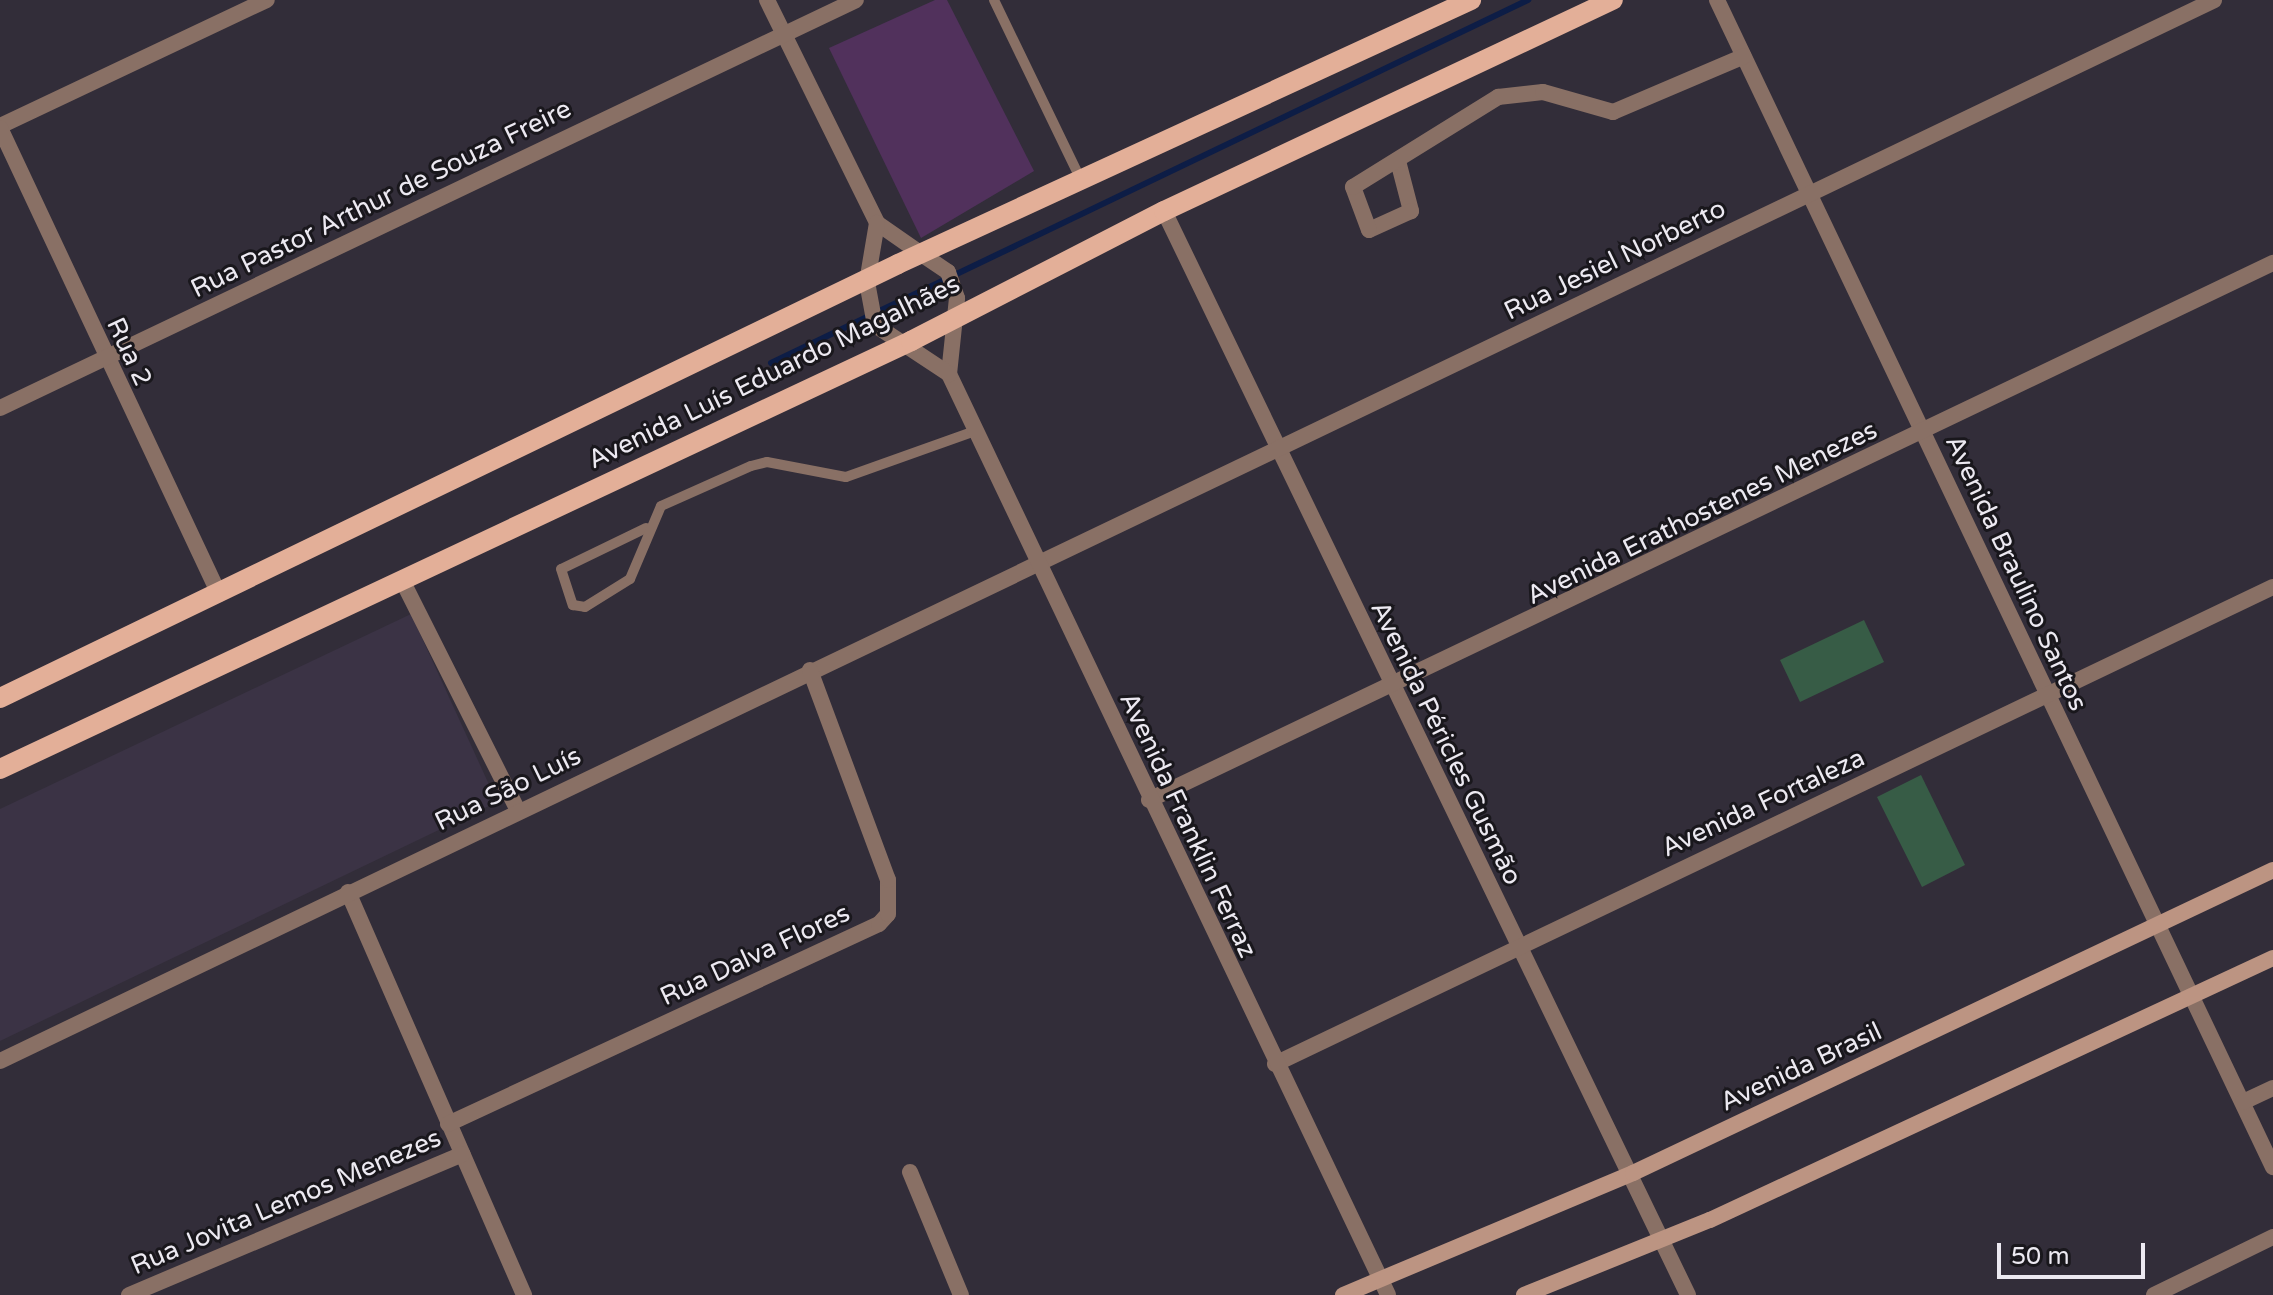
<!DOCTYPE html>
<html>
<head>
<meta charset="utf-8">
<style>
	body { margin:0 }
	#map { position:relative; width:2273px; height:1295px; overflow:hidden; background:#322d39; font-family:"Varela Round",sans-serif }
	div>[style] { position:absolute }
	.built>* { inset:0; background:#3b3345 }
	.green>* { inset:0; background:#375c46 }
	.stream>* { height:6px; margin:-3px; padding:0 3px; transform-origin:3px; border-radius:3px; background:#0d1d46 }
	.building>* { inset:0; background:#51315c }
	.service>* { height:10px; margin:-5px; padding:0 5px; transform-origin:5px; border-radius:5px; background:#897065 }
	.minor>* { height:16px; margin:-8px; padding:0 8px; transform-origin:8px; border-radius:8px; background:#897065 }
	.tertiary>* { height:16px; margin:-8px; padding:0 8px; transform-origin:8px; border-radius:8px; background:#897065 }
	.secondary>* { height:16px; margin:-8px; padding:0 8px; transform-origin:8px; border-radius:8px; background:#bc9482 }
	.primary>* { height:20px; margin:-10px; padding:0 10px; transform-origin:10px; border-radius:10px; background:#e3af98 }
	span { translate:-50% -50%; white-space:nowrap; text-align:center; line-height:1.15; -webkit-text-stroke:6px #19171c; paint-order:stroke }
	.street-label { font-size:26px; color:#ece9f1 }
	.scale { position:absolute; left:1997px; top:1243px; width:148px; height:36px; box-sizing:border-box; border:4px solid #ece9f1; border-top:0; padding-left:10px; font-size:24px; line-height:28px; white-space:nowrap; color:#ece9f1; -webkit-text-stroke:6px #19171c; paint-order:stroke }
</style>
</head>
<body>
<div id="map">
	<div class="built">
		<i style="clip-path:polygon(411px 614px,497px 802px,0 1041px,0 809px)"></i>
	</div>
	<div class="green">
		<i style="clip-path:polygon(1864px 620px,1884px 662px,1800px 702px,1780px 660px)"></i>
		<i style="clip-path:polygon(1921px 775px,1965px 865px,1922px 887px,1877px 797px)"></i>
	</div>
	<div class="stream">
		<i style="left:771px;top:363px;width:840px;rotate:-25.62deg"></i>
	</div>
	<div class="building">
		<i style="clip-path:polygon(935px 0,947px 0,1034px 171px,921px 238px,829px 48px)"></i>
	</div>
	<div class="service">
		<i style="left:994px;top:0;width:202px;rotate:64.2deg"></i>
		<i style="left:646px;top:528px;width:94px;rotate:154.2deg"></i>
		<i style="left:561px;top:569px;width:38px;rotate:72deg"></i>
		<i style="left:573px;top:605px;width:12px;rotate:9deg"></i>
		<i style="left:585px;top:607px;width:53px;rotate:-31.9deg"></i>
		<i style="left:630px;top:579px;width:79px;rotate:-67deg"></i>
		<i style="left:661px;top:506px;width:98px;rotate:-24deg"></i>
		<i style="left:751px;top:466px;width:16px;rotate:-14deg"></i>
		<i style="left:767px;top:462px;width:80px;rotate:10.8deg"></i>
		<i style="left:846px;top:477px;width:137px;rotate:-19.6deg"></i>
	</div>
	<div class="minor">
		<i style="left:767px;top:0;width:249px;rotate:63.7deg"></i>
		<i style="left:877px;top:223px;width:56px;rotate:34.8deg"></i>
		<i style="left:1717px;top:0;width:1293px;rotate:64.53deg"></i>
		<i style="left:0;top:126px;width:295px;rotate:-25.3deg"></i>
		<i style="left:0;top:128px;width:515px;rotate:64.83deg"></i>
		<i style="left:1398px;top:161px;width:52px;rotate:75.4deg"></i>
		<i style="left:1411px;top:211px;width:46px;rotate:155.7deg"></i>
		<i style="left:1369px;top:230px;width:46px;rotate:-110.4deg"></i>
		<i style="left:1353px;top:187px;width:171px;rotate:-31.8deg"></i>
		<i style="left:1498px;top:97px;width:45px;rotate:-6.3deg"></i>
		<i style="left:1543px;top:92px;width:73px;rotate:15.9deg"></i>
		<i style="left:1613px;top:112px;width:142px;rotate:-23.1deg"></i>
		<i style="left:1164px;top:211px;width:1204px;rotate:64.2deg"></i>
		<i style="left:867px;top:282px;width:60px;rotate:-80.4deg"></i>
		<i style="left:0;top:408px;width:948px;rotate:-25.48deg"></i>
		<i style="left:402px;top:580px;width:258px;rotate:63.3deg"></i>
		<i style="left:1149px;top:800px;width:1246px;rotate:-25.54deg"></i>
		<i style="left:348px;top:892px;width:440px;rotate:66.4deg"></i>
		<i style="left:0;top:1061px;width:2455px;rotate:-25.6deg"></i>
		<i style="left:1275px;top:1064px;width:1106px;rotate:-25.55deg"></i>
		<i style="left:2243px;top:1102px;width:33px;rotate:-25deg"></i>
		<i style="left:448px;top:1124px;width:475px;rotate:-24.9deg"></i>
		<i style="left:879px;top:924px;width:13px;rotate:-48deg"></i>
		<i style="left:888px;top:914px;width:34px;rotate:-90deg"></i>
		<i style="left:888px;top:880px;width:224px;rotate:-110.4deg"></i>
		<i style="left:910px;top:1172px;width:133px;rotate:67.5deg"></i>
		<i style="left:129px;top:1295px;width:362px;rotate:-22.9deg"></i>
		<i style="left:2154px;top:1295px;width:132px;rotate:-26deg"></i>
	</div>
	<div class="tertiary">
		<i style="left:923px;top:255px;width:30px;rotate:34deg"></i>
		<i style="left:948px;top:272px;width:28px;rotate:71deg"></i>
		<i style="left:957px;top:298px;width:76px;rotate:96deg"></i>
		<i style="left:949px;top:374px;width:1020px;rotate:64.51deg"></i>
		<i style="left:867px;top:282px;width:44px;rotate:79.5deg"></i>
		<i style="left:875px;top:325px;width:89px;rotate:33.5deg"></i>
	</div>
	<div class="secondary">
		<i style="left:1343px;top:1295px;width:315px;rotate:-22.8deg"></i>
		<i style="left:1633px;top:1173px;width:708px;rotate:-25.33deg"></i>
		<i style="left:1524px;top:1295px;width:201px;rotate:-22deg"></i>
		<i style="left:1710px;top:1220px;width:621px;rotate:-24.96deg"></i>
	</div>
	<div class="primary">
		<i style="left:0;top:698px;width:997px;rotate:-25.79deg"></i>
		<i style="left:898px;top:264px;width:631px;rotate:-24.74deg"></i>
		<i style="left:0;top:769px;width:1007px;rotate:-25.16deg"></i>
		<i style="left:911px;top:341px;width:284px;rotate:-27.2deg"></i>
		<i style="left:1164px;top:211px;width:496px;rotate:-25.2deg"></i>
	</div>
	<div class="street-label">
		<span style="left:381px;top:199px;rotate:-26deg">Rua Pastor Arthur de Souza Freire</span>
		<span style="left:1615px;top:260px;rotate:-26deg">Rua Jesiel Norberto</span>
		<span style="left:129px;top:352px;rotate:65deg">Rua 2</span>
		<span style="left:774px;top:372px;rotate:-26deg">Avenida Luís Eduardo Magalhães</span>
		<span style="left:1702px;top:513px;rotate:-26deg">Avenida Erathostenes Menezes</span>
		<span style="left:2016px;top:573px;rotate:65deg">Avenida Braulino Santos</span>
		<span style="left:1446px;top:743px;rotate:64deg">Avenida Péricles Gusmão</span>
		<span style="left:508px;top:789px;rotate:-26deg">Rua São Luís</span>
		<span style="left:1763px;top:803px;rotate:-25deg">Avenida Fortaleza</span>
		<span style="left:1188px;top:825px;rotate:65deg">Avenida Franklin Ferraz</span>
		<span style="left:755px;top:955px;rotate:-25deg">Rua Dalva Flores</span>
		<span style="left:1801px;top:1067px;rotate:-25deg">Avenida Brasil</span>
		<span style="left:286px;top:1202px;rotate:-23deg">Rua Jovita Lemos Menezes</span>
	</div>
	<div class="scale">50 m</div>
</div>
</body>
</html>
